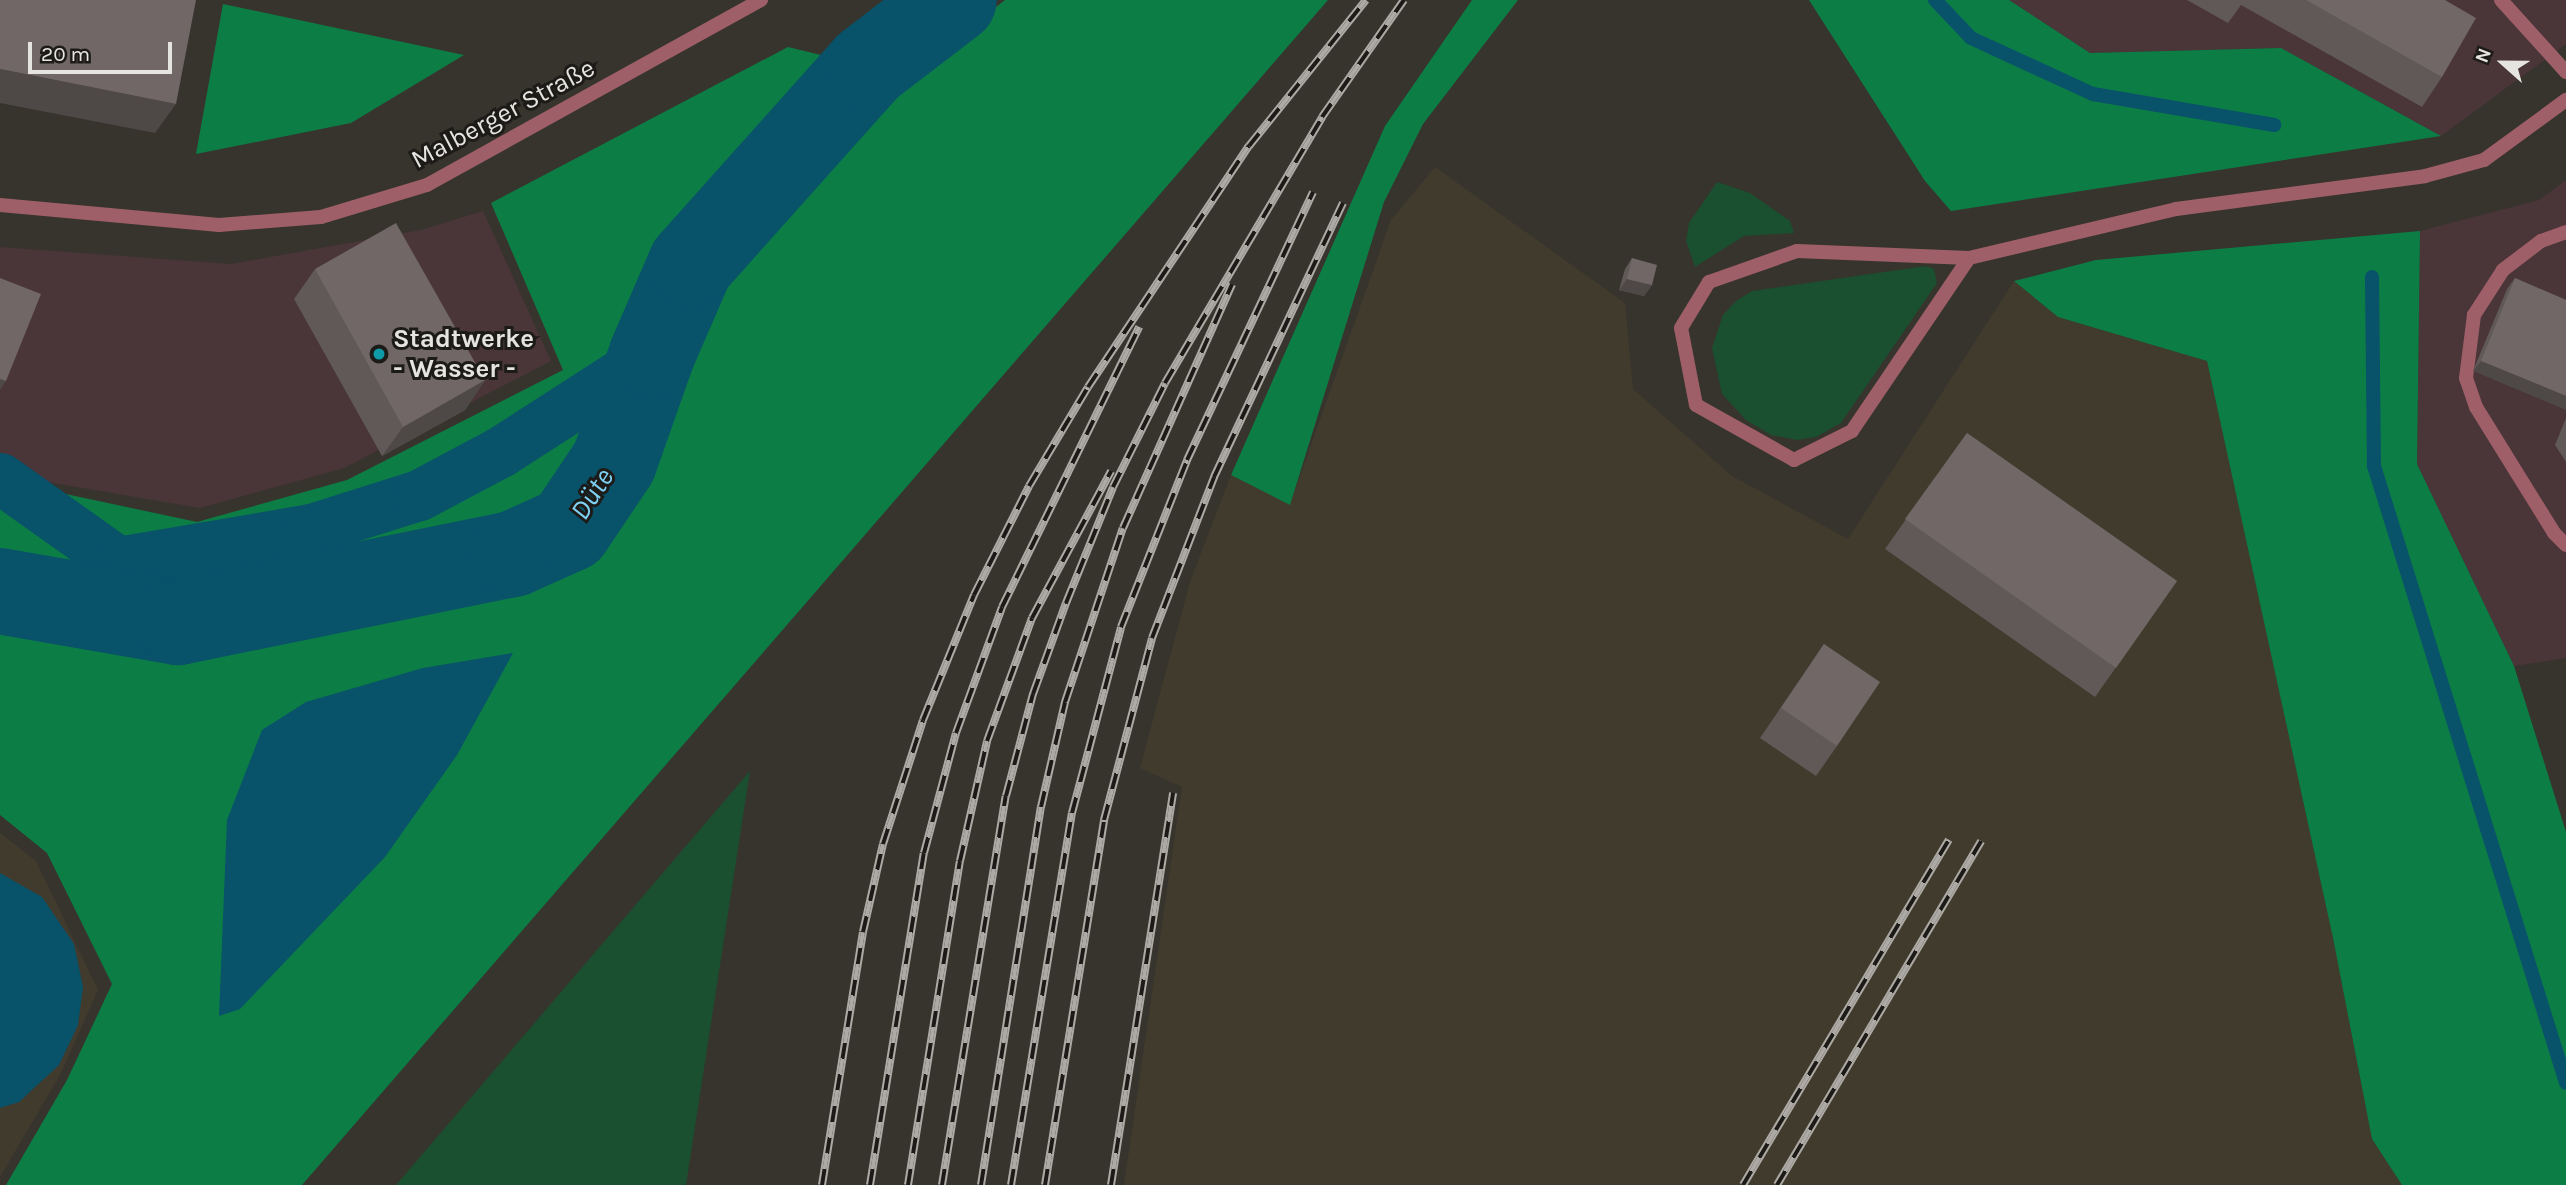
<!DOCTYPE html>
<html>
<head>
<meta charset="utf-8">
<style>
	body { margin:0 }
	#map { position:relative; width:2566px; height:1185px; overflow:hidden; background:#37342d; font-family:Karla,sans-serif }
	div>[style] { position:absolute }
	.commercial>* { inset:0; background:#4a3538 }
	.built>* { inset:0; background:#413b2e }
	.green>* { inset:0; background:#1a4f30 }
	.forest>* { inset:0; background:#0d7d46 }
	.water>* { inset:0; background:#08526a }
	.stream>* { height:14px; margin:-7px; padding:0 7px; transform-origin:7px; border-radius:7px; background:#08526a }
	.canal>* { height:51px; margin:-25.5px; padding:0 25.5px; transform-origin:25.5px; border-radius:25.5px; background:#08526a }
	.river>* { height:86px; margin:-43px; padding:0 43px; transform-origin:43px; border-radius:43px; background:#08526a }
	.service>* { height:14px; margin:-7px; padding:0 7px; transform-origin:7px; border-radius:7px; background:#9f5f68 }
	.tertiary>* { height:14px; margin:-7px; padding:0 7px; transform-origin:7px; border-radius:7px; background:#9f5f68 }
	.rail>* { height:8px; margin-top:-4px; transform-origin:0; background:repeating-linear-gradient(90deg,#1d1b18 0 16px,#adaaa5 0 32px); box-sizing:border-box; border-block:2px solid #adaaa5 }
	.wall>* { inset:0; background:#605958 }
	.shaded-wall>* { inset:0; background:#4e4847 }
	.building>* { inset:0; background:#706766 }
	.dots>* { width:19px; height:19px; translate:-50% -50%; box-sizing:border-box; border:4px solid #1d1b18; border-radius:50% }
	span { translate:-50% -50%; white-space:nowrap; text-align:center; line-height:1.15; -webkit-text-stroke:6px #1d1b18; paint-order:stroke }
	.street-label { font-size:26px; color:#e6e4e0 }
	.poi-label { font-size:26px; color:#e6e4e0; font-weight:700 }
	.left { translate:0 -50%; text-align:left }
	.water-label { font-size:28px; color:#7ed1f3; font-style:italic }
	.north { position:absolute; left:2468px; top:28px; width:70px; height:70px; -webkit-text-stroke:5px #1d1b18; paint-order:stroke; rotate:291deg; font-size:19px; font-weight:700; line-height:28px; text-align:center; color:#e6e4e0 }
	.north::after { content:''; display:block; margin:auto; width:24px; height:32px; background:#e6e4e0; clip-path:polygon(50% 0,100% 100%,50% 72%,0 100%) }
	.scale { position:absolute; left:28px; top:42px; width:144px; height:32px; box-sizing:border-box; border:4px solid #e6e4e0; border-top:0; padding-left:9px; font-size:21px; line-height:24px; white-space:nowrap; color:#e6e4e0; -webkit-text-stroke:5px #1d1b18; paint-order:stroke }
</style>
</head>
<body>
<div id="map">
	<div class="commercial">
		<i style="clip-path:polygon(2009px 0,2566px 0,2566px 44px,2441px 136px,2281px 48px,2090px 53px)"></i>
		<i style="clip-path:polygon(2566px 180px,2566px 658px,2514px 666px,2417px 464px,2420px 231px,2539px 200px)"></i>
		<i style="clip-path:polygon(483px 211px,551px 361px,344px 468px,200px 508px,0 474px,0 247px,231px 264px,421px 230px)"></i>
	</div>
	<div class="built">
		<i style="clip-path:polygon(1435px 167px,1625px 303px,1633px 389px,1732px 476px,1848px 539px,2014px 281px,2058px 317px,2207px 361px,2333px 938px,2372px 1139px,2402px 1185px,1124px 1185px,1182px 787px,1140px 768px,1190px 582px,1231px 475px,1290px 504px,1391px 220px)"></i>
		<i style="clip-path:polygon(0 833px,36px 861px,98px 990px,60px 1075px,0 1177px)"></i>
	</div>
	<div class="green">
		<i style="clip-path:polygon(1717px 182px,1750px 193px,1790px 221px,1794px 233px,1744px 236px,1695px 267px,1686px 241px,1689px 223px)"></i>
		<i style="clip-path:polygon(1926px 266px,1934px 269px,1937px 283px,1841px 423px,1816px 437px,1797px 440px,1771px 435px,1746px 420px,1722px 394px,1712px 348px,1723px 315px,1736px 301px,1752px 291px)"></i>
		<i style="clip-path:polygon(750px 771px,686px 1185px,396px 1185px)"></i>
	</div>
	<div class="forest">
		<i style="clip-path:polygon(1005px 0,1328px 0,302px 1185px,6px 1185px,67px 1080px,112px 984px,47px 853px,0 815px,0 480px,197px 522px,347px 480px,563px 370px,491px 203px,788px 47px,907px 76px)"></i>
		<i style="clip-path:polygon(1472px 0,1518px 0,1423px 124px,1384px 202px,1290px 505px,1231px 475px,1385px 126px)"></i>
		<i style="clip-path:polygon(1809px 0,2009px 0,2090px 53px,2281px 48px,2441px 136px,1951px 211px,1925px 181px)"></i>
		<i style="clip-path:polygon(223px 4px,464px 55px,351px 123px,196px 154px)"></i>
		<i style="clip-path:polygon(2420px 231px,2417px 464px,2514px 666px,2566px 832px,2566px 1185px,2402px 1185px,2372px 1139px,2333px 938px,2207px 361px,2058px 317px,2014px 281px,2096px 260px)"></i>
	</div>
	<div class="water">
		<i style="clip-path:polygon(513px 653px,457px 755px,385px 857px,240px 1009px,219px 1016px,227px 820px,262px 730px,306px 702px,423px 668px)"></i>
		<i style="clip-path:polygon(0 873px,42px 897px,74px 944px,83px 987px,78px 1025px,59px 1065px,19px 1102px,0 1108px)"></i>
	</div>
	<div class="stream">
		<i style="left:1935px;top:0;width:52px;rotate:46.5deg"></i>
		<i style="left:1971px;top:38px;width:134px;rotate:24.7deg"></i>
		<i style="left:2093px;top:94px;width:184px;rotate:9.7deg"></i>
		<i style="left:2372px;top:277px;width:189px;rotate:89.4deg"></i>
		<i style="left:2374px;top:466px;width:646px;rotate:72.71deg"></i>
	</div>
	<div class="canal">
		<i style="left:0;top:478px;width:145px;rotate:35.4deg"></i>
		<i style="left:118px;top:562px;width:196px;rotate:-9.7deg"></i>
		<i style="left:311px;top:529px;width:113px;rotate:-17.5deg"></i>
		<i style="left:419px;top:495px;width:92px;rotate:-28deg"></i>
		<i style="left:500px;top:452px;width:181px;rotate:-32.8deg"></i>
	</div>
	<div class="river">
		<i style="left:0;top:591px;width:181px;rotate:9.9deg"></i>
		<i style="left:178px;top:622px;width:342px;rotate:-11.5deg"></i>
		<i style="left:513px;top:554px;width:61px;rotate:-24.1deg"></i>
		<i style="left:569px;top:529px;width:81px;rotate:-56.1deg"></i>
		<i style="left:614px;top:462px;width:114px;rotate:-70.6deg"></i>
		<i style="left:652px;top:354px;width:98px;rotate:-66.6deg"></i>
		<i style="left:691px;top:264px;width:266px;rotate:-48.2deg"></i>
		<i style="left:868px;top:66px;width:108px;rotate:-37.5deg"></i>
	</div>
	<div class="service">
		<i style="left:2501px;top:0;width:97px;rotate:47.9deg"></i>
		<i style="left:2566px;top:232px;width:27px;rotate:160deg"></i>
		<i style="left:2541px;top:241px;width:48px;rotate:142.7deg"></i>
		<i style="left:2503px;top:270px;width:54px;rotate:122.8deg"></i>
		<i style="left:2474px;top:315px;width:64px;rotate:97.2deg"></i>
		<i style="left:2466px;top:378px;width:31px;rotate:71deg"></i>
		<i style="left:2476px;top:407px;width:148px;rotate:58.2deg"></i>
		<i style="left:2554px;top:533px;width:17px;rotate:45deg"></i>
		<i style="left:1797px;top:251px;width:172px;rotate:2.3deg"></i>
		<i style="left:1969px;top:258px;width:209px;rotate:124.1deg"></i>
		<i style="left:1852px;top:431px;width:65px;rotate:153.4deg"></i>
		<i style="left:1794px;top:460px;width:112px;rotate:-150.7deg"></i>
		<i style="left:1696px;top:405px;width:78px;rotate:-101deg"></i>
		<i style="left:1681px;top:328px;width:54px;rotate:-58.7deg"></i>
		<i style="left:1709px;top:282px;width:93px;rotate:-19.4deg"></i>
		<i style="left:1969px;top:258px;width:213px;rotate:-13.3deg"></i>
		<i style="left:2176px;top:209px;width:251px;rotate:-7.5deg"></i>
		<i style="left:2425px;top:176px;width:61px;rotate:-15.2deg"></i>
		<i style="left:2484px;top:160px;width:102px;rotate:-36.2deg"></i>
	</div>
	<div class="tertiary">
		<i style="left:0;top:205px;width:220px;rotate:5.2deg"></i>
		<i style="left:219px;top:225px;width:102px;rotate:-4.5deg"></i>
		<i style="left:321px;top:217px;width:111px;rotate:-16.8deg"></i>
		<i style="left:427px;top:185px;width:382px;rotate:-29deg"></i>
	</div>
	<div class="rail">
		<i style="left:822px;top:1185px;width:256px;rotate:-80.8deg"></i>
		<i style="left:863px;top:932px;width:90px;rotate:-77.2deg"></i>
		<i style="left:883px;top:844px;width:130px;rotate:-72.1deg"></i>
		<i style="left:923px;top:720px;width:135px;rotate:-67.8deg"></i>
		<i style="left:974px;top:595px;width:122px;rotate:-63.2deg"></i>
		<i style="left:1029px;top:486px;width:115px;rotate:-59.2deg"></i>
		<i style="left:1088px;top:387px;width:290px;rotate:-56.3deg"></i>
		<i style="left:1249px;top:146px;width:187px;rotate:-51.3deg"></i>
		<i style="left:870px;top:1185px;width:336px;rotate:-80.8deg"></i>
		<i style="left:924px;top:853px;width:124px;rotate:-75.1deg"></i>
		<i style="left:956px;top:733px;width:134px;rotate:-69.9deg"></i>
		<i style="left:1002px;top:607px;width:312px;rotate:-63.9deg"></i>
		<i style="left:908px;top:1185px;width:328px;rotate:-80.9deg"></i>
		<i style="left:960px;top:861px;width:123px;rotate:-77.3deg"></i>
		<i style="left:987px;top:741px;width:131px;rotate:-69.9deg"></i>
		<i style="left:1032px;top:618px;width:167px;rotate:-61.7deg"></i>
		<i style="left:942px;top:1185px;width:394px;rotate:-80.7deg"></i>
		<i style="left:1006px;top:796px;width:106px;rotate:-75.2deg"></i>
		<i style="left:1033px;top:694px;width:97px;rotate:-70.1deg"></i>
		<i style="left:1066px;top:603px;width:125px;rotate:-67.9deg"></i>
		<i style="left:1113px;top:487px;width:116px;rotate:-63.4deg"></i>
		<i style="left:1165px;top:383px;width:309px;rotate:-59.4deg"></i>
		<i style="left:1322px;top:117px;width:143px;rotate:-55deg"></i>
		<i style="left:981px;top:1185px;width:383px;rotate:-81deg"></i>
		<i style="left:1041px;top:807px;width:108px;rotate:-77.1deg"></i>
		<i style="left:1065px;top:702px;width:183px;rotate:-71.6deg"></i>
		<i style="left:1123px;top:528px;width:267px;rotate:-65.9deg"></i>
		<i style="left:1011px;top:1185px;width:377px;rotate:-80.7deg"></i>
		<i style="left:1072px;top:813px;width:192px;rotate:-75.2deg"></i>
		<i style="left:1121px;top:627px;width:180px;rotate:-68.4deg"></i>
		<i style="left:1187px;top:460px;width:296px;rotate:-64.8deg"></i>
		<i style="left:1045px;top:1185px;width:370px;rotate:-80.8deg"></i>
		<i style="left:1104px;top:820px;width:188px;rotate:-75.2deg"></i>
		<i style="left:1152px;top:638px;width:173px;rotate:-68.9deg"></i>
		<i style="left:1214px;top:477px;width:303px;rotate:-64.8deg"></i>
		<i style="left:1111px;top:1185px;width:397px;rotate:-81deg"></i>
		<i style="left:1743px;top:1185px;width:402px;rotate:-59.2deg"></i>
		<i style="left:1777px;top:1185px;width:400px;rotate:-59.3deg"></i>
	</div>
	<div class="wall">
		<i style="clip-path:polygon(2187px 0,2445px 0,2442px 77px,2422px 107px,2241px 5px,2228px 23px)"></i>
		<i style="clip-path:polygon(1632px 258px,1652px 285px,1644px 296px,1619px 290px,1625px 269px)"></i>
		<i style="clip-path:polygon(315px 269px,485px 380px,465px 410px,382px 456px,294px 299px)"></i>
		<i style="clip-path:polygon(2515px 278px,2566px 300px,2473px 371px,2507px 289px)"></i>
		<i style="clip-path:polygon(2566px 418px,2566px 462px,2555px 445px)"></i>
		<i style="clip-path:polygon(1967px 433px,2177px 581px,2095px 697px,1885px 549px)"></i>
		<i style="clip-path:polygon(1824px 644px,1837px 746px,1816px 776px,1760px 738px)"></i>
	</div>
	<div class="shaded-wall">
		<i style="clip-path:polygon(0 69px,176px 104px,155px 133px,0 103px)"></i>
		<i style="clip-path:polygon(1627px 279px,1652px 285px,1644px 296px,1619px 290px)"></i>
		<i style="clip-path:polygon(2481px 361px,2566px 396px,2566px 410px,2473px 371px)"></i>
		<i style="clip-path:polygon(0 379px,6px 381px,0 390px)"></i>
		<i style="clip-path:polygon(485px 380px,465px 410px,382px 456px,403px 427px)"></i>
	</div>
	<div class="building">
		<i style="clip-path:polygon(0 0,196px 0,176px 104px,0 69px)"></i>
		<i style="clip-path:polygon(2306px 0,2445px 0,2476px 18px,2442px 77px)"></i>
		<i style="clip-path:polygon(396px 223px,485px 380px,403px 427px,315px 269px)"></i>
		<i style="clip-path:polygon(1632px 258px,1657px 265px,1652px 285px,1627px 279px)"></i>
		<i style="clip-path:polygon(0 278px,41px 294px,6px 381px,0 379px)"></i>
		<i style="clip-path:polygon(2515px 278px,2566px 300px,2566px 396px,2481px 361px)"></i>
		<i style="clip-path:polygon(1967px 433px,2177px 581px,2116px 668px,1905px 519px)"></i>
		<i style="clip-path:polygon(1824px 644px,1880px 682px,1837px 746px,1781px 708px)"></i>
	</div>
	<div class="dots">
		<i style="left:379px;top:354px;background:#0f9aa8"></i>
	</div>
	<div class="street-label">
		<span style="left:503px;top:114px;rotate:-28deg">Malberger Straße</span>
	</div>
	<div class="poi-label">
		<span class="left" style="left:393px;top:354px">Stadtwerke<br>- Wasser -</span>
	</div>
	<div class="water-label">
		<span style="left:592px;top:494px;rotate:-57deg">Düte</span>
	</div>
	<div class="north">N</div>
	<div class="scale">20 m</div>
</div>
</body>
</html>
